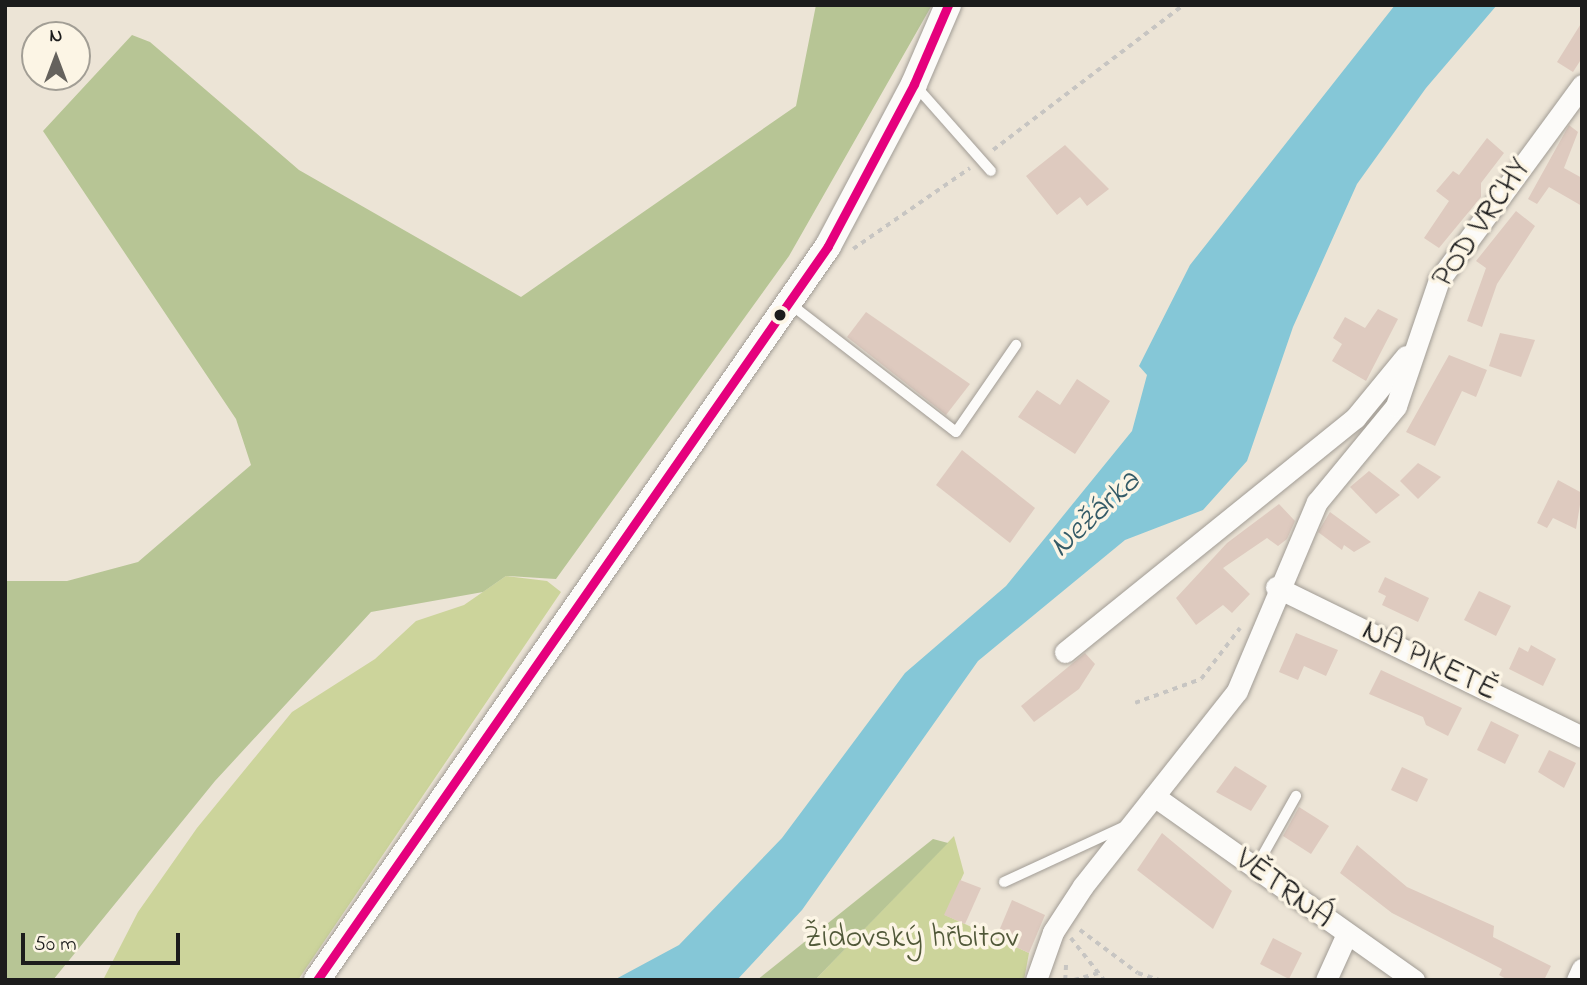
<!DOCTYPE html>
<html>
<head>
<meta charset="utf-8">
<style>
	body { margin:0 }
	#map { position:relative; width:1587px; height:985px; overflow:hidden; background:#ece4d6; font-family:"Indie Flower",sans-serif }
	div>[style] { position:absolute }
	.green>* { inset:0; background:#ccd49b }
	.forest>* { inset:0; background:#b7c595 }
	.water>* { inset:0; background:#85c7d7 }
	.building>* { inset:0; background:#decabf }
	.path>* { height:3.5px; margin-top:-1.75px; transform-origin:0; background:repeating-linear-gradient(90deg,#c7c5c2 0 5px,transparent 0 10px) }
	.roads { filter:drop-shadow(0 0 2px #a19c95) drop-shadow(0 0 2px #a19c95) }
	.service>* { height:10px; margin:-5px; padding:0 5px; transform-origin:5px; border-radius:5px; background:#fcfbf9 }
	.minor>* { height:21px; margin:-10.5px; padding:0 10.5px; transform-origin:10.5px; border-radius:10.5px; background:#fcfbf9 }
	.tertiary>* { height:26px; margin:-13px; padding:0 13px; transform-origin:13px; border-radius:13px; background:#fcfbf9 }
	.bus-1>* { height:9px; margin:-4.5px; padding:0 4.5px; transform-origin:4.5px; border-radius:4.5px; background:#e5007d }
	.dots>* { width:19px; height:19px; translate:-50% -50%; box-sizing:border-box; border:4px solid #fcf5e5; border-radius:50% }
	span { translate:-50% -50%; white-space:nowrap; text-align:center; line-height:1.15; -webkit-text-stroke:7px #fcf5e5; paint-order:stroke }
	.street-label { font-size:32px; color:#1c1c1c }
	.park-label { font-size:32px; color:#505838 }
	.water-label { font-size:33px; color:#345b67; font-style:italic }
	.frame { position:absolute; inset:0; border:7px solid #1c1c1c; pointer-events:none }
	.north { position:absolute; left:21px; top:21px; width:70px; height:70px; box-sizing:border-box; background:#fcf5e5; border:2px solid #a29e95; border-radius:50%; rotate:0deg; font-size:19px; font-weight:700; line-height:28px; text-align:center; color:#1c1c1c }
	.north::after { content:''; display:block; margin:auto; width:24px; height:32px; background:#65625d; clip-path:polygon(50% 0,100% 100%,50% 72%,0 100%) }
	.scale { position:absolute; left:21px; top:933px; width:159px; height:32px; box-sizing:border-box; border:4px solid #1c1c1c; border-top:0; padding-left:9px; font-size:21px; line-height:24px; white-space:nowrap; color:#1c1c1c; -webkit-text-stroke:5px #fcf5e5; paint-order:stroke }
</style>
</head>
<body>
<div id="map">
	<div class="green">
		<i style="clip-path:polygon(506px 576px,547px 581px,561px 592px,298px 980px,103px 980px,138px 912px,197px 828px,292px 712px,375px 659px,416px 621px,464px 605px)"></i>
		<i style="clip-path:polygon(954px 836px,964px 873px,945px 915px,1029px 953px,1024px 980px,815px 980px)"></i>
	</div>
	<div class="forest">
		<i style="clip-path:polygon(816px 5px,932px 5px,789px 256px,556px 579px,506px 576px,483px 592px,371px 612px,215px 781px,53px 980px,5px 980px,5px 581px,67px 581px,138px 562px,251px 465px,236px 419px,43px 131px,132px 35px,150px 42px,299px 170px,521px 297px,796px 106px)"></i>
		<i style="clip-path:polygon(933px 839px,948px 843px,815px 980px,757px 980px)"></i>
	</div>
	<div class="water">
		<i style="clip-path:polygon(1395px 5px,1497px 5px,1426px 88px,1357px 184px,1293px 327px,1247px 461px,1203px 510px,1125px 540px,978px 661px,802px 910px,737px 980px,614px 980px,679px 945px,782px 838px,905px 673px,1006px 586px,1132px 431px,1147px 375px,1139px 366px,1190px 265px)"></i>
	</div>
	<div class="building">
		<i style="clip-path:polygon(1582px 22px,1582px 58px,1573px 72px,1557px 62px)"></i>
		<i style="clip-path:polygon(1569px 125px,1578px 132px,1564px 168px,1582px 178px,1582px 206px,1549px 187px,1537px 204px,1528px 199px)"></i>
		<i style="clip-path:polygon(1487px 138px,1504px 153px,1481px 183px,1481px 197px,1439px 248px,1424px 238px,1449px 201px,1436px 191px,1453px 171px,1459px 175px)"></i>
		<i style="clip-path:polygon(1065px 145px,1109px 189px,1087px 206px,1080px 197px,1057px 215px,1026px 176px)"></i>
		<i style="clip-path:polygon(1516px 211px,1535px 226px,1497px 284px,1482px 327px,1467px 321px,1486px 268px,1476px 261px)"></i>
		<i style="clip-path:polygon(1378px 309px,1398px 319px,1366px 381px,1332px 361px,1342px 344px,1333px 338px,1345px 317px,1365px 328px)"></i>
		<i style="clip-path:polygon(866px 312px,970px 384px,946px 415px,847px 337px)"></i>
		<i style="clip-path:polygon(1500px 333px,1535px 340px,1521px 377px,1489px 366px)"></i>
		<i style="clip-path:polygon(1449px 355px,1487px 370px,1476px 397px,1462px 391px,1435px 446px,1406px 432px)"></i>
		<i style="clip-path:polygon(1077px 379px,1110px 401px,1075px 454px,1018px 417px,1037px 390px,1060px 405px)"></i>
		<i style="clip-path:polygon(962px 450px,1035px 508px,1010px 543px,936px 485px)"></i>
		<i style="clip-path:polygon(1418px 463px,1441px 477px,1418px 499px,1400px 481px)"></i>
		<i style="clip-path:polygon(1369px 471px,1400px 495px,1376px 514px,1350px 487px)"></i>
		<i style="clip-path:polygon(1558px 480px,1582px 493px,1576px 529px,1553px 518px,1547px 528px,1537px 523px)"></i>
		<i style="clip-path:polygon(1279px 504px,1295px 521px,1287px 539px,1278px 546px,1267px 538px,1223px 568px,1250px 594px,1232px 613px,1223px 605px,1196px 625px,1176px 598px,1227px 543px)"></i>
		<i style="clip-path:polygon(1330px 512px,1371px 542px,1354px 552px,1344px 545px,1342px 550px,1318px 532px)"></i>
		<i style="clip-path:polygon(1385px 577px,1429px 598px,1418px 622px,1382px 605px,1386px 596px,1378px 592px)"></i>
		<i style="clip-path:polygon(1479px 591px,1511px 606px,1496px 636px,1464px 620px)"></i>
		<i style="clip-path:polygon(1296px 633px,1338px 650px,1326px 676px,1304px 666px,1298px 680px,1279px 672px)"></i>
		<i style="clip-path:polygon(1531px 645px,1556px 659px,1543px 686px,1509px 669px,1519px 647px,1528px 652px)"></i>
		<i style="clip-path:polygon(1085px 653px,1095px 664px,1079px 689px,1034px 722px,1021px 706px)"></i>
		<i style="clip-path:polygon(1381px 670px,1462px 708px,1448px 736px,1426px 725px,1423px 717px,1369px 694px)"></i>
		<i style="clip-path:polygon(1491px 721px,1519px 735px,1505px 764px,1477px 750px)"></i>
		<i style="clip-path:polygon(1549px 750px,1576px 763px,1564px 788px,1538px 772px)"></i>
		<i style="clip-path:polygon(1235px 766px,1267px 786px,1251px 811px,1216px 792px)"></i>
		<i style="clip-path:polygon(1402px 767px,1428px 779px,1417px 802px,1391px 790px)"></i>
		<i style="clip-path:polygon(1299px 807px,1329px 826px,1311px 854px,1283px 836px)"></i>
		<i style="clip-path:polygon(1162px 833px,1232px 891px,1213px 929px,1137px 870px)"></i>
		<i style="clip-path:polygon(1357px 845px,1407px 887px,1494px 926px,1493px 937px,1551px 966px,1544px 980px,1508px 980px,1499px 975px,1502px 969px,1392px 913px,1340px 873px)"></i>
		<i style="clip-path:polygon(960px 880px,981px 888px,965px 924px,944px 915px)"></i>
		<i style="clip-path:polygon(1012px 900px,1045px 915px,1029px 953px,996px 938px)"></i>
		<i style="clip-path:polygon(1273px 938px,1302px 953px,1289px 979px,1260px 964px)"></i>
	</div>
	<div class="path">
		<i style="left:993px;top:150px;width:239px;rotate:-37.3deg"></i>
		<i style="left:853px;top:249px;width:142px;rotate:-34.7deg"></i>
		<i style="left:1135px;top:703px;width:70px;rotate:-20deg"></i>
		<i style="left:1201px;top:679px;width:64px;rotate:-52.6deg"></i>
		<i style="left:1080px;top:930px;width:72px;rotate:36.6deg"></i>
		<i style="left:1138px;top:973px;width:22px;rotate:18deg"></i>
		<i style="left:1071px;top:938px;width:53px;rotate:51.8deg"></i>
		<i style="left:1065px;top:980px;width:18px;rotate:-87deg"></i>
		<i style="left:1074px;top:980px;width:25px;rotate:-16deg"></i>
	</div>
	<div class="roads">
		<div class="service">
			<i style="left:914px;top:84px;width:116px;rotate:48.5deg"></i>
			<i style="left:789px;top:303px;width:211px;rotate:37.7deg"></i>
			<i style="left:956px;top:432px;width:106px;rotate:-55.4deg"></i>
			<i style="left:1255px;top:869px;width:84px;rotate:-60.7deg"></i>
			<i style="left:1004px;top:882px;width:131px;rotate:-24.8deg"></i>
		</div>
		<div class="minor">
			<i style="left:1276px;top:587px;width:341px;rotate:26.1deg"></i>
			<i style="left:1065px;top:652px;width:373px;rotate:-38.9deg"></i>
			<i style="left:1355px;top:418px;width:80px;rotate:-50.6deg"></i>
			<i style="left:1154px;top:796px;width:319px;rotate:35.3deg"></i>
			<i style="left:1036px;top:980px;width:51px;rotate:-70.5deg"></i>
			<i style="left:1053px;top:932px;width:55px;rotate:-56.9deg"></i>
			<i style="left:1083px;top:886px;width:248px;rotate:-51.7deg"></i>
			<i style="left:1237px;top:691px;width:205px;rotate:-67.1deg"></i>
			<i style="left:1317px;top:502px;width:124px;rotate:-50.5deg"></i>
			<i style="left:1396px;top:406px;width:133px;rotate:-71.2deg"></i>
			<i style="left:1439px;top:280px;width:242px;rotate:-53.7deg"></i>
			<i style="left:1326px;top:980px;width:48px;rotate:-65.6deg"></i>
			<i style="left:1577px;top:980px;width:12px;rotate:-66deg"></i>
		</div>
		<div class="tertiary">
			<i style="left:317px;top:980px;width:894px;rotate:-55.15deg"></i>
			<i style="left:828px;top:246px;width:183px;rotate:-62deg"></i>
			<i style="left:914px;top:84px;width:86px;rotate:-66.7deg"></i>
		</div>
	</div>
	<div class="bus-1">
		<i style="left:317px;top:980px;width:894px;rotate:-55.15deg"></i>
		<i style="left:828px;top:246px;width:183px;rotate:-62deg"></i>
		<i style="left:914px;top:84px;width:86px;rotate:-66.7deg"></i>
	</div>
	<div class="dots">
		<i style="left:780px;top:315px;background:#1c1c1c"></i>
	</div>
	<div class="street-label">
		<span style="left:1483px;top:224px;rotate:-56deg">POD VRCHY</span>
		<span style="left:1429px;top:662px;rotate:26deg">NA PIKETĚ</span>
		<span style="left:1283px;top:890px;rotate:36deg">VĚTRNÁ</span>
	</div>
	<div class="park-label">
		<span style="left:911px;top:939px">Židovský hřbitov</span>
	</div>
	<div class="water-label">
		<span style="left:1096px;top:515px;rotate:-43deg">Nežárka</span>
	</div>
	<div class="frame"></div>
	<div class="north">N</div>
	<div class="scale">50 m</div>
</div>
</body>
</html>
